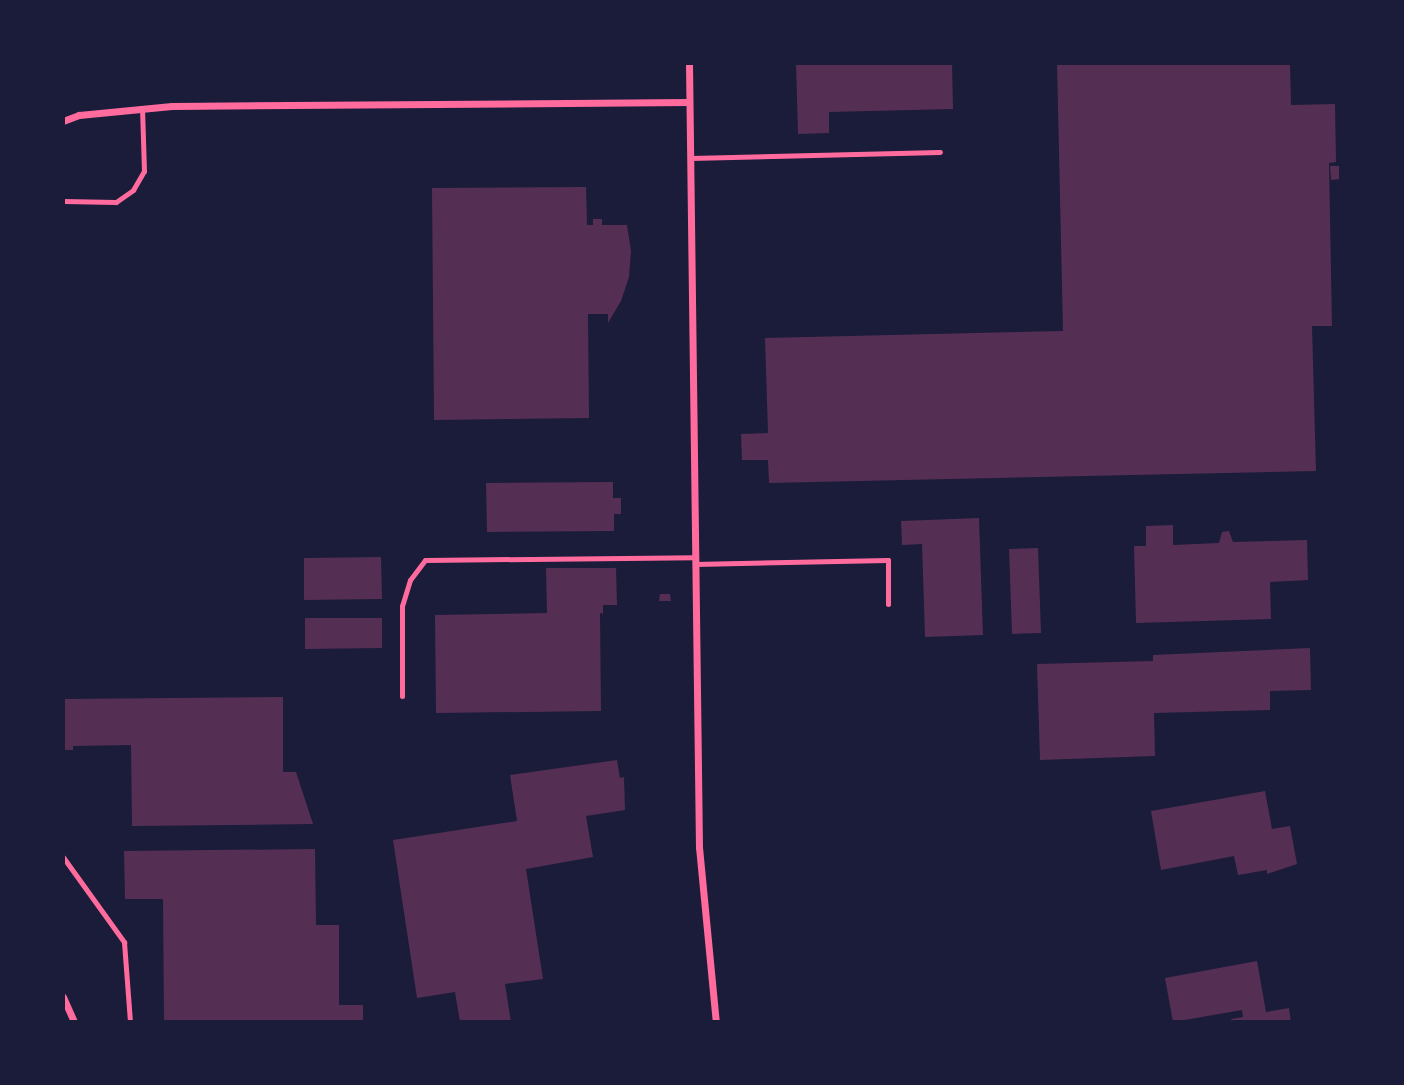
<!DOCTYPE html>
<html>
<head>
<meta charset="utf-8">
<style>
	body { margin:0 }
	#map { position:relative; width:1404px; height:1085px; overflow:hidden; background:#1b1b3a; font-family:Ubuntu,sans-serif }
	div>[style] { position:absolute }
	.building>* { inset:0; background:#542f53 }
	.service>* { height:5px; margin:-2.5px; padding:0 2.5px; transform-origin:2.5px; border-radius:2.5px; background:#ff6b9d }
	.minor>* { height:7px; margin:-3.5px; padding:0 3.5px; transform-origin:3.5px; border-radius:3.5px; background:#ff6b9d }
	span { translate:-50% -50%; white-space:nowrap; text-align:center; line-height:1.15; -webkit-text-stroke:6px #1b1b3a; paint-order:stroke }
	.frame { position:absolute; inset:0; border:65px solid #1b1b3a; pointer-events:none }
</style>
</head>
<body>
<div id="map">
	<div class="building">
		<i style="clip-path:polygon(796px 63px,952px 63px,953px 109px,829px 112px,829px 133px,798px 134px)"></i>
		<i style="clip-path:polygon(1057px 63px,1290px 63px,1291px 105px,1335px 104px,1336px 162px,1329px 163px,1332px 326px,1312px 326px,1316px 471px,769px 483px,768px 460px,742px 460px,741px 434px,768px 433px,765px 338px,1063px 331px)"></i>
		<i style="clip-path:polygon(1330px 166px,1340px 166px,1341px 179px,1331px 180px)"></i>
		<i style="clip-path:polygon(586px 187px,587px 225px,593px 225px,593px 219px,602px 219px,602px 225px,627px 225px,631px 251px,629px 277px,621px 301px,608px 323px,608px 314px,588px 314px,589px 418px,434px 420px,432px 188px)"></i>
		<i style="clip-path:polygon(613px 482px,613px 498px,621px 498px,621px 514px,614px 514px,614px 531px,487px 532px,486px 483px)"></i>
		<i style="clip-path:polygon(979px 518px,983px 635px,925px 637px,922px 544px,902px 545px,901px 521px)"></i>
		<i style="clip-path:polygon(1173px 525px,1173px 545px,1219px 543px,1222px 532px,1229px 531px,1233px 542px,1307px 540px,1308px 580px,1270px 582px,1271px 619px,1136px 623px,1134px 546px,1146px 546px,1146px 526px)"></i>
		<i style="clip-path:polygon(1038px 548px,1041px 633px,1012px 634px,1009px 549px)"></i>
		<i style="clip-path:polygon(381px 557px,382px 599px,304px 600px,304px 558px)"></i>
		<i style="clip-path:polygon(546px 568px,616px 568px,617px 605px,603px 605px,603px 614px,600px 613px,601px 711px,436px 713px,435px 615px,547px 613px)"></i>
		<i style="clip-path:polygon(660px 594px,670px 594px,671px 601px,659px 601px)"></i>
		<i style="clip-path:polygon(305px 618px,382px 618px,382px 648px,305px 649px)"></i>
		<i style="clip-path:polygon(1310px 648px,1311px 690px,1270px 691px,1270px 710px,1154px 713px,1155px 756px,1040px 760px,1037px 664px,1153px 661px,1153px 655px)"></i>
		<i style="clip-path:polygon(283px 697px,283px 772px,296px 772px,313px 824px,132px 826px,131px 745px,73px 746px,73px 750px,63px 750px,63px 699px)"></i>
		<i style="clip-path:polygon(617px 760px,620px 778px,624px 777px,625px 810px,586px 816px,593px 857px,526px 869px,543px 979px,505px 984px,511px 1022px,460px 1022px,455px 992px,417px 998px,393px 840px,517px 821px,510px 775px)"></i>
		<i style="clip-path:polygon(1265px 791px,1272px 829px,1290px 826px,1297px 864px,1267px 874px,1267px 870px,1238px 875px,1234px 856px,1161px 870px,1151px 811px)"></i>
		<i style="clip-path:polygon(315px 849px,316px 925px,339px 925px,339px 1005px,363px 1005px,363px 1022px,164px 1022px,163px 899px,125px 899px,124px 851px)"></i>
		<i style="clip-path:polygon(1257px 961px,1266px 1012px,1289px 1008px,1291px 1022px,1232px 1022px,1231px 1019px,1243px 1017px,1242px 1010px,1173px 1022px,1165px 978px)"></i>
	</div>
	<div class="service">
		<i style="left:690px;top:158px;width:250px;rotate:-1.4deg"></i>
		<i style="left:63px;top:201px;width:53px;rotate:1.1deg"></i>
		<i style="left:116px;top:202px;width:21px;rotate:-35deg"></i>
		<i style="left:133px;top:190px;width:22px;rotate:-60deg"></i>
		<i style="left:144px;top:171px;width:62px;rotate:-91.8deg"></i>
		<i style="left:695px;top:564px;width:193px;rotate:-1.2deg"></i>
		<i style="left:888px;top:560px;width:44px;rotate:90deg"></i>
		<i style="left:402px;top:696px;width:90px;rotate:-90deg"></i>
		<i style="left:402px;top:606px;width:27px;rotate:-73deg"></i>
		<i style="left:410px;top:580px;width:25px;rotate:-53deg"></i>
		<i style="left:425px;top:560px;width:270px;rotate:-0.6deg"></i>
		<i style="left:63px;top:857px;width:105px;rotate:54.3deg"></i>
		<i style="left:124px;top:942px;width:80px;rotate:85.7deg"></i>
	</div>
	<div class="minor">
		<i style="left:689px;top:63px;width:784px;rotate:89.27deg"></i>
		<i style="left:699px;top:847px;width:176px;rotate:84.5deg"></i>
		<i style="left:63px;top:121px;width:17px;rotate:-21deg"></i>
		<i style="left:79px;top:115px;width:93px;rotate:-5.5deg"></i>
		<i style="left:172px;top:106px;width:517px;rotate:-0.44deg"></i>
		<i style="left:63px;top:997px;width:27px;rotate:66deg"></i>
	</div>
	<div class="frame"></div>
</div>
</body>
</html>
